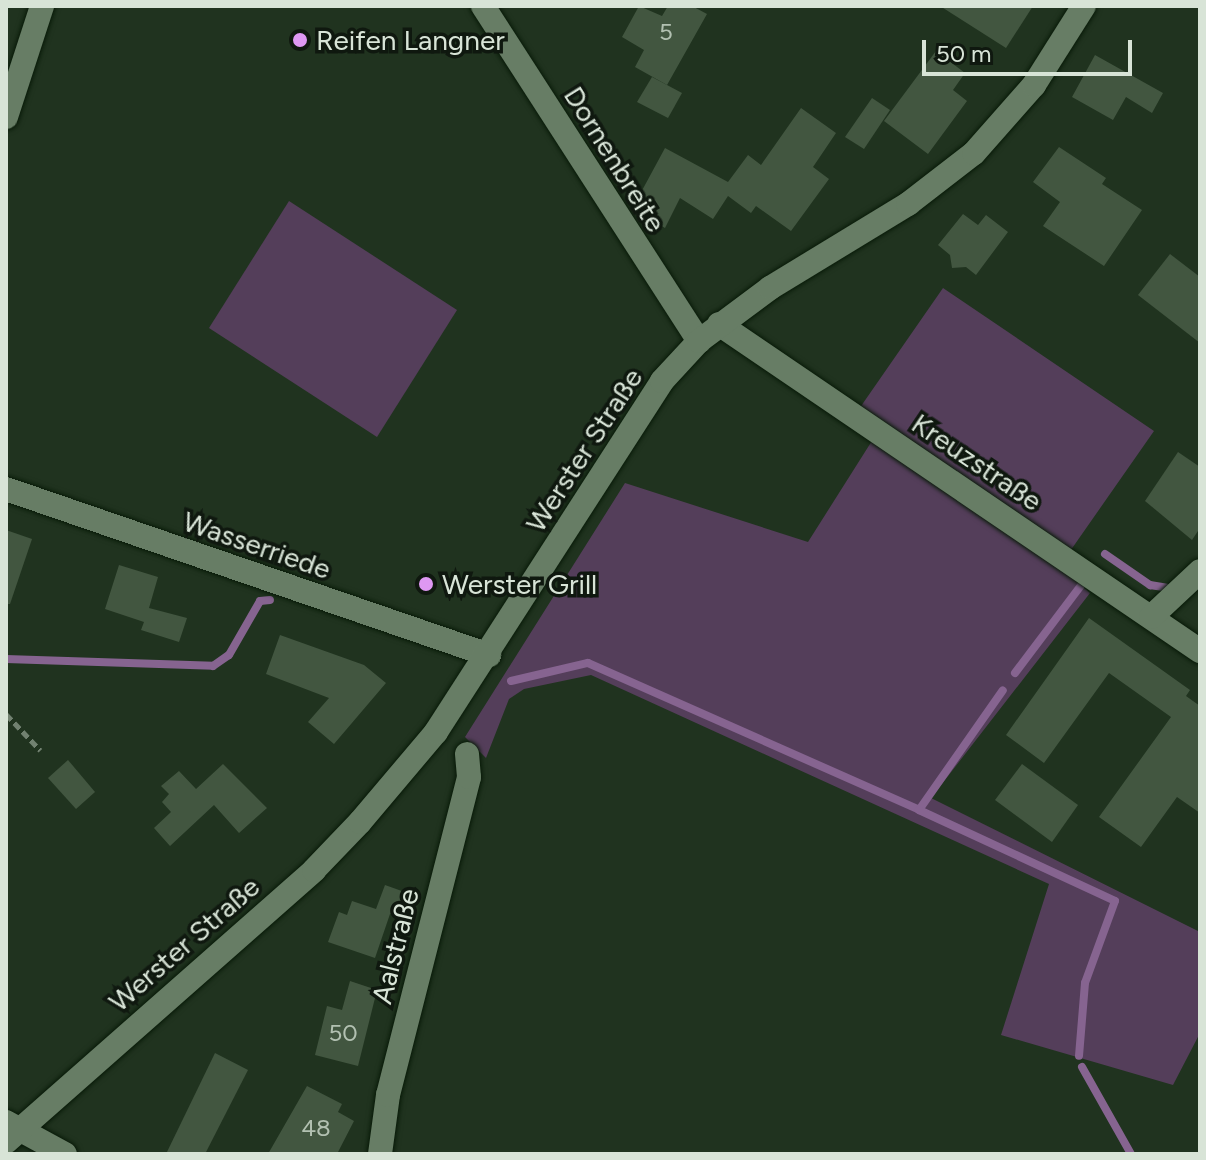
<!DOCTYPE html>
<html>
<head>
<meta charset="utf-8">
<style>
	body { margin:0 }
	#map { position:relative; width:1206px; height:1160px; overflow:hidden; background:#20331f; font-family:Figtree,sans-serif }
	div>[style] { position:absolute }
	.green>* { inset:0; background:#543e5a }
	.stream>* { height:8px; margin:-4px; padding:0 4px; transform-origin:4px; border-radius:4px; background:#866490 }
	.building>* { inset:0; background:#425640 }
	.path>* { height:5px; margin-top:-2.5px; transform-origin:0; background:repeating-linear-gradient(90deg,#718170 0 8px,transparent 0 12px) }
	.roads { filter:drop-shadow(0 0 2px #081a08) drop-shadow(0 0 2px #081a08) }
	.minor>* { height:24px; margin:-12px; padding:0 12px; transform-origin:12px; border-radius:12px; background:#677d65 }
	.secondary>* { height:24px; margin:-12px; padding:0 12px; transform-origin:12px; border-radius:12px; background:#677d65 }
	.dots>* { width:22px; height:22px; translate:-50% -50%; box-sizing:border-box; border:4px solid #0f180f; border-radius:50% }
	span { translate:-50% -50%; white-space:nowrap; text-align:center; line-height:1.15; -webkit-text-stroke:7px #0f180f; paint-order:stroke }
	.number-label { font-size:24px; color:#b2c0b1 }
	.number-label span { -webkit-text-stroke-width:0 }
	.poi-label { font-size:28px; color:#d8e4d7 }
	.left { translate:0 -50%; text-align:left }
	.street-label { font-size:28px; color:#d8e4d7 }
	.frame { position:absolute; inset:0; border:8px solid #d8e4d7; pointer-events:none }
	.scale { position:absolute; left:922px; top:40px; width:210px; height:36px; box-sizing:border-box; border:4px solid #d8e4d7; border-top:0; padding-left:10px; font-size:24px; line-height:28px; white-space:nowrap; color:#d8e4d7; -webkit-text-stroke:6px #0f180f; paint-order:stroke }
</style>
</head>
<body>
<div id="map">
	<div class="green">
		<i style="clip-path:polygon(289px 201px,457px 310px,377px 437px,209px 328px)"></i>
		<i style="clip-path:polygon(943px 288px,1154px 431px,1059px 567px,1090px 593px,931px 798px,1200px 932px,1200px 1033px,1173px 1085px,1001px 1035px,1049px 884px,591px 675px,524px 689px,509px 699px,486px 758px,465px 737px,625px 483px,808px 542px,882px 425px,859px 409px)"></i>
	</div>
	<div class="stream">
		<i style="left:1105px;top:554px;width:55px;rotate:34.6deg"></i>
		<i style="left:1150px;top:585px;width:20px;rotate:9deg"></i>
		<i style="left:6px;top:659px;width:207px;rotate:1.9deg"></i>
		<i style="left:213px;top:666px;width:19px;rotate:-35deg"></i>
		<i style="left:229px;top:655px;width:62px;rotate:-60.1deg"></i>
		<i style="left:260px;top:601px;width:10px;rotate:-6deg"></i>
		<i style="left:1015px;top:673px;width:111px;rotate:-53deg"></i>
		<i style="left:511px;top:681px;width:79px;rotate:-13.2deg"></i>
		<i style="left:588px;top:663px;width:362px;rotate:23.9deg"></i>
		<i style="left:919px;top:810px;width:146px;rotate:-55deg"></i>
		<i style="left:919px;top:810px;width:216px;rotate:24.9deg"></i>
		<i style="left:1115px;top:901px;width:87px;rotate:110.1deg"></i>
		<i style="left:1085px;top:983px;width:73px;rotate:94.7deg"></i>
		<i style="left:1082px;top:1067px;width:100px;rotate:60.6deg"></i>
	</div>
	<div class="building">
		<i style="clip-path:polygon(639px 6px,662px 16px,668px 6px,692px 6px,707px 14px,667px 85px,635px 67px,644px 50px,622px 37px)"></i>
		<i style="clip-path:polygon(940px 6px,1033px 6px,1006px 48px)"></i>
		<i style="clip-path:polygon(936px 51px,965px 73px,953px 90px,967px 101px,928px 154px,884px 121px)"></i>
		<i style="clip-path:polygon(1095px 55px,1163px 93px,1152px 113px,1126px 97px,1113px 120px,1072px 97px)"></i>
		<i style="clip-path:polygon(652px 77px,682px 93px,668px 118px,637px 102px)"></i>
		<i style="clip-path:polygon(872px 98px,890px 110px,864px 149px,845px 137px)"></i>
		<i style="clip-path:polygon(801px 108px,836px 133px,813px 167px,829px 179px,791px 231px,756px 206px,751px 213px,728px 196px,713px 219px,680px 198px,665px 228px,632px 209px,665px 148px,728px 182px,748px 155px,761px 165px)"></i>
		<i style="clip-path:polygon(1059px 147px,1106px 178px,1102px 184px,1142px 210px,1104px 266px,1043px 226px,1060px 202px,1033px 182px)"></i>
		<i style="clip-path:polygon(963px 214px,978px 225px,986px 215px,1008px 232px,976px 275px,966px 267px,952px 268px,950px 255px,938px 245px)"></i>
		<i style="clip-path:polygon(1170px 254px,1200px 277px,1200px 343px,1138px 295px)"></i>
		<i style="clip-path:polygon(1178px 452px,1200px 467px,1200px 528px,1192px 540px,1145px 501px)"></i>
		<i style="clip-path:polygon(6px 530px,32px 539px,10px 604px,6px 604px)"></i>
		<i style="clip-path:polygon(119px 565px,158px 577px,149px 608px,187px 618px,179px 642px,141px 630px,144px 622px,105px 609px)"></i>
		<i style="clip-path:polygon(1089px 618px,1190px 690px,1186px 696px,1200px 706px,1200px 813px,1177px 797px,1141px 847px,1099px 817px,1171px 717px,1109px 673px,1044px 763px,1006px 735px)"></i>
		<i style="clip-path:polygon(280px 635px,364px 665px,386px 683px,334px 744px,308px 722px,329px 698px,266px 674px)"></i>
		<i style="clip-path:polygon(68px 760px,95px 792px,76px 809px,48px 778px)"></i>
		<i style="clip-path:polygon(223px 764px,267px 808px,239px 833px,214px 805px,170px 846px,154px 828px,171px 812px,162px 802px,169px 794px,161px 786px,179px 771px,196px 789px)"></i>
		<i style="clip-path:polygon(1022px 764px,1078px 805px,1052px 842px,995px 800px)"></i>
		<i style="clip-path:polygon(385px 885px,413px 895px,405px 919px,390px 914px,375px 958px,328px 942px,339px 912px,347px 915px,352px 901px,376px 909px)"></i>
		<i style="clip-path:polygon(350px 981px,377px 990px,358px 1066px,315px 1055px,327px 1006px,342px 1010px)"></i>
		<i style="clip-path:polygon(215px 1053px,248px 1070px,205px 1154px,166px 1154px)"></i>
		<i style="clip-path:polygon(307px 1086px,342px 1104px,338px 1112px,354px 1121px,337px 1154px,268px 1154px)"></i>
	</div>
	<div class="path">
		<i style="left:6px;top:714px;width:50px;rotate:46.6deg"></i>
	</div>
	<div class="roads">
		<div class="minor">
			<i style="left:483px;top:6px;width:399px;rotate:57.2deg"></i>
			<i style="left:6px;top:117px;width:117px;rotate:-72deg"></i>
			<i style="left:719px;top:324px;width:582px;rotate:34.21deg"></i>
			<i style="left:6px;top:489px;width:511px;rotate:18.97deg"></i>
			<i style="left:1151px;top:617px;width:67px;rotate:-43.2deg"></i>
			<i style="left:6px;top:1122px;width:67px;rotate:28.5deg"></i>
			<i style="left:380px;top:1154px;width:60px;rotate:-82.3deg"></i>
			<i style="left:388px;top:1095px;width:328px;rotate:-75.7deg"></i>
			<i style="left:469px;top:777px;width:23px;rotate:-95deg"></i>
		</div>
		<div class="secondary">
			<i style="left:6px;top:1142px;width:411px;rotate:-41.4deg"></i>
			<i style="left:314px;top:870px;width:66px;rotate:-46.2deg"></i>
			<i style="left:360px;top:822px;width:118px;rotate:-49.8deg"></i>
			<i style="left:436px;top:732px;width:417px;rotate:-57.2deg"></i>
			<i style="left:662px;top:381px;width:54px;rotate:-47.2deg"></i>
			<i style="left:699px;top:341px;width:89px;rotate:-36.7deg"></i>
			<i style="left:770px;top:288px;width:162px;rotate:-31.3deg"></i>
			<i style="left:908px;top:204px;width:83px;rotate:-37.7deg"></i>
			<i style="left:974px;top:153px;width:91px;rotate:-48.6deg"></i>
			<i style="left:1034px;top:85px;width:93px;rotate:-57.7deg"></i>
		</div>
	</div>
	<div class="dots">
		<i style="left:300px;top:40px;background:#de98f2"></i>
		<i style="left:426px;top:584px;background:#de98f2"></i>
	</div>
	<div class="number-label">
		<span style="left:666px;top:32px">5</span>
		<span style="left:343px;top:1033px">50</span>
		<span style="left:316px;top:1128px">48</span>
	</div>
	<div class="poi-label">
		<span class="left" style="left:316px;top:40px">Reifen Langner</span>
		<span class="left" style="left:442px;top:584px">Werster Grill</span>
	</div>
	<div class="street-label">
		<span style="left:615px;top:159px;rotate:58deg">Dornenbreite</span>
		<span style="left:584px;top:450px;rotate:-57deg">Werster Straße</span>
		<span style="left:977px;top:462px;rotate:34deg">Kreuzstraße</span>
		<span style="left:257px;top:545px;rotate:19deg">Wasserriede</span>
		<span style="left:184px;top:944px;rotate:-41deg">Werster Straße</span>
		<span style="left:395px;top:946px;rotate:-76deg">Aalstraße</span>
	</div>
	<div class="frame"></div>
	<div class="scale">50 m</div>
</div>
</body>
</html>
